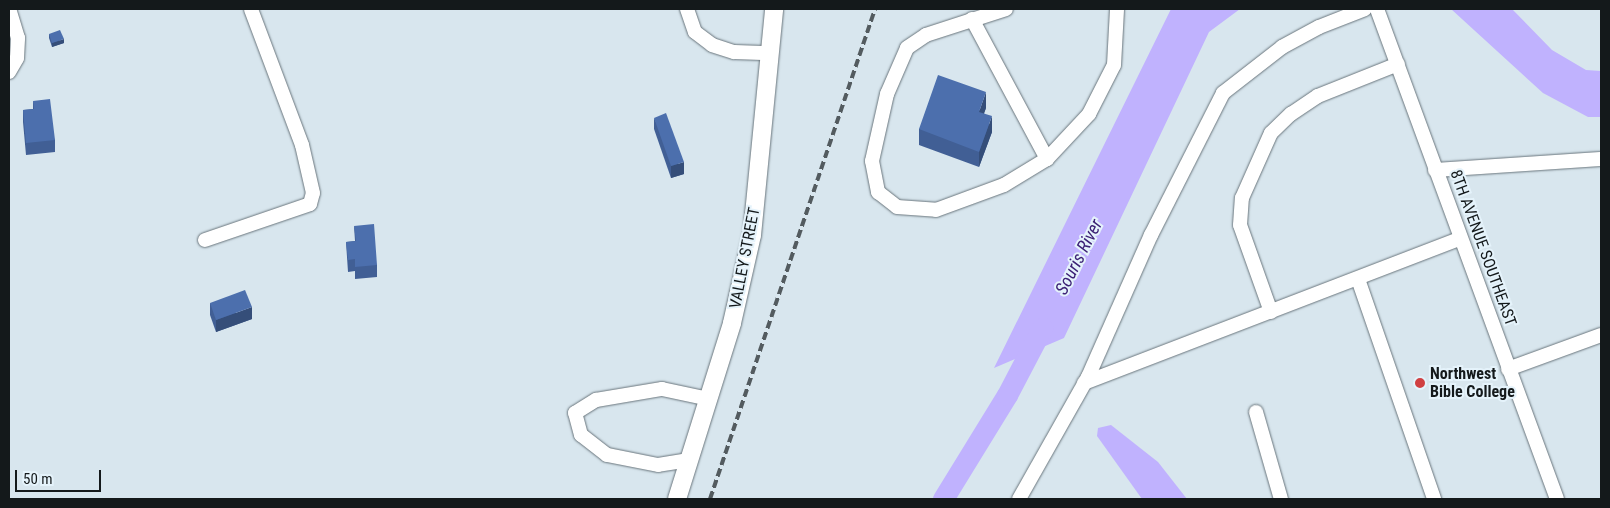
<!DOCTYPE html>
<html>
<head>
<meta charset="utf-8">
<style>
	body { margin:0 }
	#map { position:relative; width:1610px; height:508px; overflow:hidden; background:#d8e6ee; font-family:"Roboto Condensed",sans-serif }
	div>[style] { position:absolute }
	.water>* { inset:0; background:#c0b2fe }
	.river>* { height:21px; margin:-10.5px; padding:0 10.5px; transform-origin:10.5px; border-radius:10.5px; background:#c0b2fe }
	.roads { filter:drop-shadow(0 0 1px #69757c) drop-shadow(0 0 1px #69757c) }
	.minor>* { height:14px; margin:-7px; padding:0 7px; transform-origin:7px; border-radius:7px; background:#fff }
	.major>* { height:18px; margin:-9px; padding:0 9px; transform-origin:9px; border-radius:9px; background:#fff }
	.rail>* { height:4px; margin-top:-2px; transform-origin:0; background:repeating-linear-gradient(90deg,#535b5f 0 8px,transparent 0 12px) }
	.wall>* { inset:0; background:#415f95 }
	.shaded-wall>* { inset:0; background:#354e79 }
	.building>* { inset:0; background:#4c6fad }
	.dots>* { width:14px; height:14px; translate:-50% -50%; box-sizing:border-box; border:2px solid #e5f3fb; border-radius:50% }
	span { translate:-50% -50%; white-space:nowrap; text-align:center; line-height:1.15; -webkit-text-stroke:4px #e5f3fb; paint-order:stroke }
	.street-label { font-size:16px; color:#14191b }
	.poi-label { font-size:16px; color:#14191b; font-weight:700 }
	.left { translate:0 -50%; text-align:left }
	.water-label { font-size:18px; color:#3d2276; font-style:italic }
	.frame { position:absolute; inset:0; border:10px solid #14191b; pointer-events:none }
	.scale { position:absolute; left:15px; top:470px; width:86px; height:22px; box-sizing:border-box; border:2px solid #14191b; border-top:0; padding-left:6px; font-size:15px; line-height:18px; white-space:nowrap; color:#14191b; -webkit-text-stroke:4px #e5f3fb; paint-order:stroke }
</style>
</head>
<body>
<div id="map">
	<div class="water">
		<i style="clip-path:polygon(1171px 9px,1240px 9px,1209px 32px,1064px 338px,994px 368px)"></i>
		<i style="clip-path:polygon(1451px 9px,1512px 9px,1552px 50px,1586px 70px,1601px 71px,1601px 117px,1588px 117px,1543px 93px)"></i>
		<i style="clip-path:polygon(1111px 425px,1158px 462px,1187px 499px,1142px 499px,1097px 436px,1098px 428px)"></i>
	</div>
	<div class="river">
		<i style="left:943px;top:499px;width:122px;rotate:-58.4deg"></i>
		<i style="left:1007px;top:395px;width:76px;rotate:-62.4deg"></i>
	</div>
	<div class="roads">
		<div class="minor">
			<i style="left:687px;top:9px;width:24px;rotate:71deg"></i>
			<i style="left:695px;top:32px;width:21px;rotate:37deg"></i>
			<i style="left:712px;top:45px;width:23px;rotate:18deg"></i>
			<i style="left:734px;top:52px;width:36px;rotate:2deg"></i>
			<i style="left:1006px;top:9px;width:84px;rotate:162deg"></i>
			<i style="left:926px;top:35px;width:23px;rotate:146deg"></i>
			<i style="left:907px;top:48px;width:50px;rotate:113.5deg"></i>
			<i style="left:887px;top:94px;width:69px;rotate:102.6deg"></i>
			<i style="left:872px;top:161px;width:32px;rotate:79deg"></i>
			<i style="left:878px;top:192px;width:24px;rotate:38deg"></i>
			<i style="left:897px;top:207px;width:39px;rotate:4deg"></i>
			<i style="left:936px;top:210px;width:72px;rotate:-20.2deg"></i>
			<i style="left:1004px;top:185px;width:50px;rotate:-31.2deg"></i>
			<i style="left:1047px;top:159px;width:62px;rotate:-47deg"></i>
			<i style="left:1089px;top:114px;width:55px;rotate:-63deg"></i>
			<i style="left:1114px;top:65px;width:56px;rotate:-86.9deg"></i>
			<i style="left:1377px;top:9px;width:522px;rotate:69.83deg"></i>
			<i style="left:972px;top:19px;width:159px;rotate:61.8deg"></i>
			<i style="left:9px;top:72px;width:16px;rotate:-60deg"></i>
			<i style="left:17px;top:58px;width:20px;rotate:-87deg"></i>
			<i style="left:18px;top:38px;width:30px;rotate:-107deg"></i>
			<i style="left:1435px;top:170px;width:166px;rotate:-3.8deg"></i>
			<i style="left:205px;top:240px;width:111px;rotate:-18.9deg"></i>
			<i style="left:310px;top:204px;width:11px;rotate:-75deg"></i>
			<i style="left:313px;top:193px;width:49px;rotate:-102.9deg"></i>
			<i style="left:302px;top:145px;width:145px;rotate:-110.6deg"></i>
			<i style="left:1358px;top:279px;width:233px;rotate:70.9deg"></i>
			<i style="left:1271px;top:312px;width:92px;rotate:-109.6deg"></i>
			<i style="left:1240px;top:225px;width:27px;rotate:-86deg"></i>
			<i style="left:1242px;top:198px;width:71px;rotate:-66deg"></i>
			<i style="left:1271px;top:133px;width:28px;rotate:-44deg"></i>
			<i style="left:1291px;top:114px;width:32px;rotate:-34deg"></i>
			<i style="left:1318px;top:96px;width:86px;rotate:-21.8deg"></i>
			<i style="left:1508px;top:369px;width:99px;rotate:-20.1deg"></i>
			<i style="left:1084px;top:383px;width:403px;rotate:-21deg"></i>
			<i style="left:1256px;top:412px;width:91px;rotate:74deg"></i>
			<i style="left:689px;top:460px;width:31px;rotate:171deg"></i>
			<i style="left:658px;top:465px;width:52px;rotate:-168.9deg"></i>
			<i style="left:607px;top:455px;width:33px;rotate:-142deg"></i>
			<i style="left:581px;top:435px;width:23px;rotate:-105deg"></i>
			<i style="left:575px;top:413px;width:25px;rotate:-32deg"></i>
			<i style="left:596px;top:400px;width:67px;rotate:-9.5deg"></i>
			<i style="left:662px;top:389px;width:48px;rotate:12deg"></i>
			<i style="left:1019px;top:499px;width:140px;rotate:-60.5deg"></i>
			<i style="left:1088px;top:377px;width:155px;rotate:-66.1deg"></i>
			<i style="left:1151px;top:235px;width:159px;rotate:-63.1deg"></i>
			<i style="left:1223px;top:93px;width:75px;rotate:-37.9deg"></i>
			<i style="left:1282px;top:47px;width:42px;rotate:-28.4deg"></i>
			<i style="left:1319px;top:27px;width:49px;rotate:-21.4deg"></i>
		</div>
		<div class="major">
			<i style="left:677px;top:499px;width:184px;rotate:-72.6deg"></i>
			<i style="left:732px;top:323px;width:90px;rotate:-77.2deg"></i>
			<i style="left:752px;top:235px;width:227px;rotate:-84.4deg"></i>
		</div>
	</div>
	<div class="rail">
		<i style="left:710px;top:499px;width:517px;rotate:-71.39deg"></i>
	</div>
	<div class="wall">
		<i style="clip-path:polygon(49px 34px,64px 43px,52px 47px,49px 38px)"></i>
		<i style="clip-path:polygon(33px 101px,55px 140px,55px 152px,26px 155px,23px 122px,23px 110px,33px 109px)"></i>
		<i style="clip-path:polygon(986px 108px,984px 113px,992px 132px,979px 167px,919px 145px,919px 129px)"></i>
		<i style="clip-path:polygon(654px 118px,684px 174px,671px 178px,654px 129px)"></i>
		<i style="clip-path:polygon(354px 226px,377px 265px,377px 277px,355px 279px,355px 271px,348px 272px,346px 242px,355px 241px)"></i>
		<i style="clip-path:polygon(210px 303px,252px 319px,216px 332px,210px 315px)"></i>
	</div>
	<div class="shaded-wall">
		<i style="clip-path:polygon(64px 39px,64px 43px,52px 47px,52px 43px)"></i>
		<i style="clip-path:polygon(986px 92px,986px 108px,979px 127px,979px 112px)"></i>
		<i style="clip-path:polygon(992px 116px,992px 132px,979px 167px,979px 152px)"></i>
		<i style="clip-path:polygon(684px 162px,684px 174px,671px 178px,671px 166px)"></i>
		<i style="clip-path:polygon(252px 307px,252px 319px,216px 332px,216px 320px)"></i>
	</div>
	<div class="building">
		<i style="clip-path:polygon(60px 30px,64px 39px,52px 43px,49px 34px)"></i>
		<i style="clip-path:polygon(938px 75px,986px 92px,979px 112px,992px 116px,979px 152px,919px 129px)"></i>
		<i style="clip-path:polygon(50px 99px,55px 140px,26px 143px,23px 110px,34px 109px,33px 101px)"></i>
		<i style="clip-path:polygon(666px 113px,684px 162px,671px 166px,654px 118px)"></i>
		<i style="clip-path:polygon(374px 224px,377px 265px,355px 267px,355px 259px,348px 260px,346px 242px,356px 241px,354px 226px)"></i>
		<i style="clip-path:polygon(245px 290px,252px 307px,216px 320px,210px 303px)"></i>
	</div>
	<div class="dots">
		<i style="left:1420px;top:383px;background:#d04042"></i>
	</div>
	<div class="street-label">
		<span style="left:1483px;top:248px;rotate:70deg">8TH AVENUE SOUTHEAST</span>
		<span style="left:745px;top:258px;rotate:-79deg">VALLEY STREET</span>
	</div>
	<div class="poi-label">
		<span class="left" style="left:1430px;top:383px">Northwest<br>Bible College</span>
	</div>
	<div class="water-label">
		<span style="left:1079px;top:257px;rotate:-63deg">Souris River</span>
	</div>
	<div class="frame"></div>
	<div class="scale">50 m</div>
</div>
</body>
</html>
